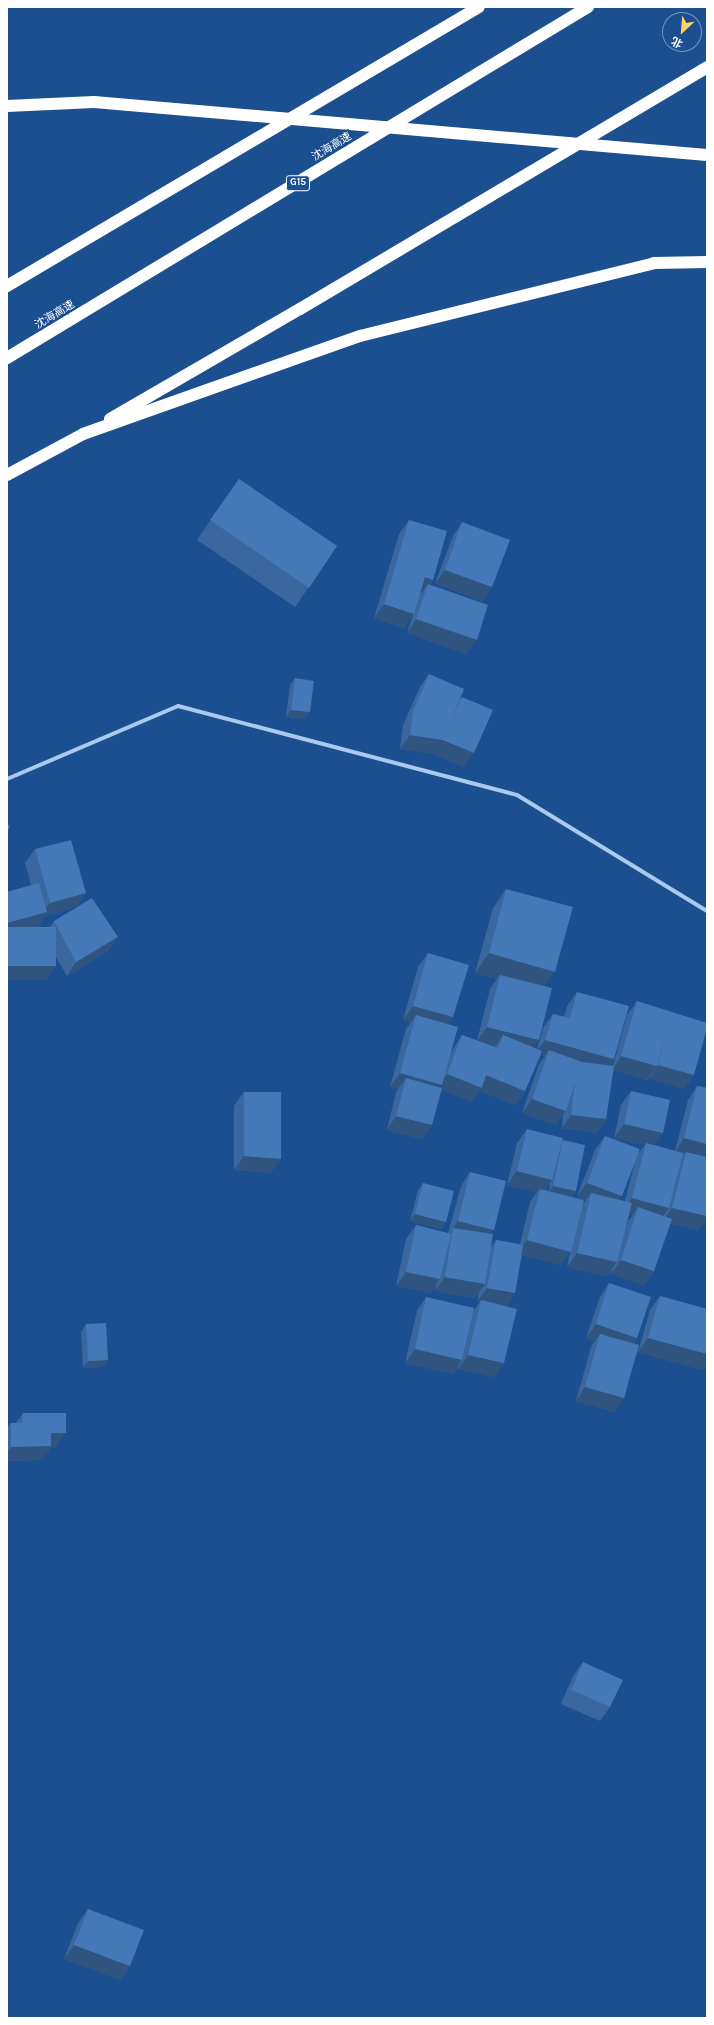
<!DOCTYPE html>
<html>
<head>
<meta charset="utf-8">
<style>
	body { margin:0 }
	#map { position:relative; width:714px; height:2025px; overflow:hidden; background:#1b4f8f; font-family:Karla,"Noto Sans SC",sans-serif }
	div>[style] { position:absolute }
	.street>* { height:4px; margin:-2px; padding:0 2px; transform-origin:2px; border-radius:2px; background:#a9c9ee }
	.highway>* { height:12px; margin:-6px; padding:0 6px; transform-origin:6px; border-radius:6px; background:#fff }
	.highway-bridge>* { height:12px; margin:-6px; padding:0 6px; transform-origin:6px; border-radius:6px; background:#fff }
	.wall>* { inset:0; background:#3a679d }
	.shaded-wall>* { inset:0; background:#305480 }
	.building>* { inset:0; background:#4478b7 }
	span { translate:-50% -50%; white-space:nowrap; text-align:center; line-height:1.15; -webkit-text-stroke:4px #1b4f8f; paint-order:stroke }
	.shield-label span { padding:1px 3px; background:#1b4f8f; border:1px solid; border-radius:3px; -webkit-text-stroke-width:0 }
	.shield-label { font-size:10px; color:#fff; font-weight:700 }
	.street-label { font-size:11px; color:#fff }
	.frame { position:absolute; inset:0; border:8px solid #fff; pointer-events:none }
	.north { position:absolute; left:662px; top:12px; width:40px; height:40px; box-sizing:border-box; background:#1b4f8f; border:1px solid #7695bc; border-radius:50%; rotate:206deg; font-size:11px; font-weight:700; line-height:16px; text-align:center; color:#fff }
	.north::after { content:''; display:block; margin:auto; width:14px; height:18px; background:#ffd166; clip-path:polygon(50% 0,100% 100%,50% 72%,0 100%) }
</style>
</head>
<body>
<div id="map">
	<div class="street">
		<i style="left:7px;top:779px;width:186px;rotate:-23.1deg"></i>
		<i style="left:178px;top:706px;width:350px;rotate:14.7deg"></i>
		<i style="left:517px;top:795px;width:223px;rotate:31.4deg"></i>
	</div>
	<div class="highway">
		<i style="left:7px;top:286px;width:548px;rotate:-30.59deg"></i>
		<i style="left:7px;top:358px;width:679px;rotate:-31.14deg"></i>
		<i style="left:110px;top:419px;width:220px;rotate:-30.1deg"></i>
		<i style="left:300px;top:309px;width:474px;rotate:-30.7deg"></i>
		<i style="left:7px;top:475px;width:86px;rotate:-28.3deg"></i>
		<i style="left:83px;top:434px;width:294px;rotate:-19.5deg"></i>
		<i style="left:360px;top:336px;width:303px;rotate:-13.9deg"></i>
		<i style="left:654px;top:263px;width:53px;rotate:-1.1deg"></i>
	</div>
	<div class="highway-bridge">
		<i style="left:7px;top:106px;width:87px;rotate:-2.6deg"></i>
		<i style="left:94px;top:102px;width:615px;rotate:4.94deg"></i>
	</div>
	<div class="wall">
		<i style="clip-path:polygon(239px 479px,337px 546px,295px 607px,197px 540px)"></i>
		<i style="clip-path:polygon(409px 520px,433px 580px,430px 585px,467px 654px,407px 633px,413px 615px,404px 628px,374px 618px,399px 534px)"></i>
		<i style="clip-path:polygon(462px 522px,492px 587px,482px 601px,435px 583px,453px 536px)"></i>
		<i style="clip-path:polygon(429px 674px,459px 700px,462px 697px,464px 767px,433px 754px,400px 749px,403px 725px,420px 687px)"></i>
		<i style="clip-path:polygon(295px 678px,310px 712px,304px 719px,286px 717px,290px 685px)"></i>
		<i style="clip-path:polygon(35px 849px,86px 893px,76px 907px,45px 916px,38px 926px,35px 927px,50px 927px,54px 921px,108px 951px,67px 976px,56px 957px,56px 966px,46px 980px,7px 980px,7px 892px,31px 885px,25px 863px)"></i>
		<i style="clip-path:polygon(evenodd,506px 889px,545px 986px,533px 1048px,537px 1049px,543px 1028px,553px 1014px,564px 1017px,567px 1006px,577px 992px,614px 1059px,610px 1065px,613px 1066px,627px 1015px,637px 1001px,694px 1075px,684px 1089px,649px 1078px,647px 1080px,613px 1070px,606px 1119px,597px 1133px,562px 1128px,563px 1114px,556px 1125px,522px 1113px,539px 1064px,545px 1056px,541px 1055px,525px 1091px,516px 1105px,480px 1091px,472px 1102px,441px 1089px,422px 1139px,387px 1130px,396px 1092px,398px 1089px,390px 1087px,406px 1029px,411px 1022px,403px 1020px,418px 967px,428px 953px,453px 1017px,448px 1024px,449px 1057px,453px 1049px,462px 1035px,477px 1041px,490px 989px,497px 979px,475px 973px,493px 908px,506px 889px,479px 1041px,496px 1046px,494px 1047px,479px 1041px)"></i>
		<i style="clip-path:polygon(evenodd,697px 1086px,707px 1088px,707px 1218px,698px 1230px,670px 1223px,654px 1271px,644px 1285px,611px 1274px,612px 1270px,607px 1276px,567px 1267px,570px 1252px,561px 1265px,522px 1255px,515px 1293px,506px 1306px,504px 1363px,494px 1377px,458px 1369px,459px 1365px,453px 1374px,405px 1363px,417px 1311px,426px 1297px,473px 1311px,480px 1302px,477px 1302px,479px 1293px,475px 1298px,435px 1291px,436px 1285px,431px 1293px,396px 1286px,406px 1239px,416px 1225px,448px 1233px,461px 1186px,470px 1172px,494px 1230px,491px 1233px,491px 1247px,496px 1240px,520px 1244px,530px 1202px,537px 1192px,507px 1185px,517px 1143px,527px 1129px,563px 1140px,576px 1191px,572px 1197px,583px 1204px,586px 1200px,577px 1196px,595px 1150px,605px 1136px,637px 1155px,645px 1145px,614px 1138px,621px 1105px,631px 1091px,663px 1133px,654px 1145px,675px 1151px,688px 1100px,697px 1086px,635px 1161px,625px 1201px,619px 1200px,635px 1161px,697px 1086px,550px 1183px,549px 1191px,545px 1190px,550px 1183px,697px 1086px,629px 1214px,633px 1215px,628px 1221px,624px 1234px,629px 1214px)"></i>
		<i style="clip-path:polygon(244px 1092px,271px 1173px,234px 1170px,234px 1106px)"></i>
		<i style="clip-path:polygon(423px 1183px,446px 1222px,441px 1229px,410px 1221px,418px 1190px)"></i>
		<i style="clip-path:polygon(609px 1283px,637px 1338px,634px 1343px,624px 1398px,614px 1412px,576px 1401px,591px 1347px,595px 1341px,586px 1338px,600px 1297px)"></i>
		<i style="clip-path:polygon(660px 1296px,707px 1309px,707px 1364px,703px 1370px,638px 1352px,650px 1310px)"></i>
		<i style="clip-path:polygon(86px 1324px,108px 1360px,103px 1367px,83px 1368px,81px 1332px)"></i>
		<i style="clip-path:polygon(23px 1413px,56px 1447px,51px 1447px,42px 1460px,7px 1461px,7px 1428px,11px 1423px,16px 1423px)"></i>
		<i style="clip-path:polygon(583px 1662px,610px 1707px,600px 1721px,561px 1704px,573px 1676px)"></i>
		<i style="clip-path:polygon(88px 1909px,130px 1966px,121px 1980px,64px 1959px,78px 1923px)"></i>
	</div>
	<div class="shaded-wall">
		<i style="clip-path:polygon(445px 570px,492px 587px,482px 601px,435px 583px)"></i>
		<i style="clip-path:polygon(425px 577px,433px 580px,426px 591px,428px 584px,422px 593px,415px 591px)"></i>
		<i style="clip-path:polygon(384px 604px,414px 614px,404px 628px,374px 618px)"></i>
		<i style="clip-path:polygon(416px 619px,477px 640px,467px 654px,407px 633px)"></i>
		<i style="clip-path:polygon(291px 710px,310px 712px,304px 719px,286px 717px)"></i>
		<i style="clip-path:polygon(410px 735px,443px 740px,474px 753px,464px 767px,433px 754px,400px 749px)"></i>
		<i style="clip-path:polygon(86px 893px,76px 907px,45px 916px,38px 926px,7px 934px,7px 923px,42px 913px,50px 903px)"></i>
		<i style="clip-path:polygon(118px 937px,108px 951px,67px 976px,76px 962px)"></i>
		<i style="clip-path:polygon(489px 953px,555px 972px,541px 991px,500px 975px,497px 979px,475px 973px)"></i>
		<i style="clip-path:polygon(7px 966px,56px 966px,46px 980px,7px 980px)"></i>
		<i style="clip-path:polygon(413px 1006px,453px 1017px,443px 1031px,416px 1015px,411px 1022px,403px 1020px)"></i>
		<i style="clip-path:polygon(487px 1027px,539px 1040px,529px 1054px,503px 1035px,496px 1046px,477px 1041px)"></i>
		<i style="clip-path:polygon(545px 1040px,614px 1059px,604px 1073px,549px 1050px,545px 1056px,535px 1053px)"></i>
		<i style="clip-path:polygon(621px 1056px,657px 1066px,647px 1080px,612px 1070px)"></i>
		<i style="clip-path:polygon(658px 1065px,694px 1075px,684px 1089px,649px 1079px)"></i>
		<i style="clip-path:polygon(400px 1073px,440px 1084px,447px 1074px,486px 1075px,525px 1091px,516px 1105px,480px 1091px,472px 1102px,439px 1089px,406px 1078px,398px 1089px,390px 1087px)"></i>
		<i style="clip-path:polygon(532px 1099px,566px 1111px,556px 1125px,522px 1113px)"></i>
		<i style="clip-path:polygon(571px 1115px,606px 1119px,597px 1133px,562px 1128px)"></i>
		<i style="clip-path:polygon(396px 1116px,432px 1125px,422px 1139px,387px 1130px)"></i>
		<i style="clip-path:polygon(624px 1124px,663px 1133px,653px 1147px,646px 1143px,645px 1145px,614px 1138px)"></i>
		<i style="clip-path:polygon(684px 1138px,707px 1144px,707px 1160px,686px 1152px,685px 1154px,675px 1152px)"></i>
		<i style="clip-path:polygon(244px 1156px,281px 1159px,271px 1173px,234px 1170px)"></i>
		<i style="clip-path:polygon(517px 1171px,552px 1180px,543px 1194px,540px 1189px,537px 1192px,507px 1185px)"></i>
		<i style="clip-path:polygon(587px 1183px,622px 1196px,612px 1210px,591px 1193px,586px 1200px,577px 1196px)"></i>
		<i style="clip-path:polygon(553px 1186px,576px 1191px,571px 1198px,548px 1194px)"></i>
		<i style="clip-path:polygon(632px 1198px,669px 1208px,659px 1222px,638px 1207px,633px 1215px,622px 1212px)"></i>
		<i style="clip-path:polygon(672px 1208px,707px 1216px,707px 1218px,698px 1230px,662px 1222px)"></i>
		<i style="clip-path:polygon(415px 1214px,446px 1222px,441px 1229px,410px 1221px)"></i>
		<i style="clip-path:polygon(458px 1221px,494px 1230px,484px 1244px,453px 1228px)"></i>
		<i style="clip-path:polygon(527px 1240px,571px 1252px,561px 1265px,517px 1254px)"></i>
		<i style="clip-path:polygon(577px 1253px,617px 1262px,607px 1276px,567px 1267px)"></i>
		<i style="clip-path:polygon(621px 1260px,654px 1271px,644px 1285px,611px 1274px)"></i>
		<i style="clip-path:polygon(406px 1272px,440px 1279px,431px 1293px,396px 1286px)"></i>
		<i style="clip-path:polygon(445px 1277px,485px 1284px,475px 1298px,435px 1291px)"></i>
		<i style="clip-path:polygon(487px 1288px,515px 1293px,506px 1307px,481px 1300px,480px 1302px,477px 1302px)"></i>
		<i style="clip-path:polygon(596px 1324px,637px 1338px,627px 1352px,600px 1334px,595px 1341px,586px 1338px)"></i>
		<i style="clip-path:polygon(648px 1338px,707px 1354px,707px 1364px,703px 1370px,638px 1352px)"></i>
		<i style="clip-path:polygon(415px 1349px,462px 1360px,453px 1374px,405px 1363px)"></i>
		<i style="clip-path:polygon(468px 1355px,504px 1363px,494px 1377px,458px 1369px)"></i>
		<i style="clip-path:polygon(108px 1360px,103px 1367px,83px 1368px,88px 1361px)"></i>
		<i style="clip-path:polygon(585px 1387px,624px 1398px,614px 1412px,576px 1401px)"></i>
		<i style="clip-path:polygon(51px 1433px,66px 1433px,56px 1447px,51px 1447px,42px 1460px,7px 1461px,7px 1453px,11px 1447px)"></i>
		<i style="clip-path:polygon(74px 1945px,130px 1966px,121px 1980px,64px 1959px)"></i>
	</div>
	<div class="building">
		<i style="clip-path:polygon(239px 479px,337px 546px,309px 588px,210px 520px)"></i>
		<i style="clip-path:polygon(409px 520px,447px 531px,433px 580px,425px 577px,414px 614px,384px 604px)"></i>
		<i style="clip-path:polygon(462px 522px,510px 540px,492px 587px,445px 570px)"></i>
		<i style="clip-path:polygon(428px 584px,488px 605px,477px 640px,416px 619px)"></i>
		<i style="clip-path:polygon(429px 674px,464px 689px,449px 726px,462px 697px,493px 710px,474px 753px,443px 740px,410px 735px,413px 711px)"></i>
		<i style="clip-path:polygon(295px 678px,314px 681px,310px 712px,291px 710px)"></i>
		<i style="clip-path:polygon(7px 824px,10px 826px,7px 833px)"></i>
		<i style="clip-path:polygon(71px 840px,86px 893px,50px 903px,35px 849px)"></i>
		<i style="clip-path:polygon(39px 883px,47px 912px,7px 923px,7px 892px)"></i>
		<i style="clip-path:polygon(506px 889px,573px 907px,555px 972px,489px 953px)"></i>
		<i style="clip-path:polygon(92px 898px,118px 937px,76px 962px,54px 921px)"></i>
		<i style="clip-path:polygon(7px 927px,56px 927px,56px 966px,7px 966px)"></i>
		<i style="clip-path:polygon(428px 953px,469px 965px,453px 1017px,413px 1006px)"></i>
		<i style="clip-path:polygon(500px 975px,552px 988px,539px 1040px,487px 1027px)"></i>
		<i style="clip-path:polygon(577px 992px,629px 1006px,614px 1059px,545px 1040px,553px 1014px,570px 1018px)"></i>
		<i style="clip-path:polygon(637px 1001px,707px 1023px,707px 1028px,694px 1075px,658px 1065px,667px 1032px,657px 1066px,621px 1056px)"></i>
		<i style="clip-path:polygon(416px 1015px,458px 1027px,442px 1085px,400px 1073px)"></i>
		<i style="clip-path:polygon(462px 1035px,498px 1048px,503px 1035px,542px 1051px,525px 1091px,486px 1075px,482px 1088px,447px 1074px)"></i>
		<i style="clip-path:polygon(549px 1050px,582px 1062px,614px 1066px,606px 1119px,571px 1115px,575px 1082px,566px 1111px,532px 1099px)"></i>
		<i style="clip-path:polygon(406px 1078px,442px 1088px,432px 1125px,396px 1116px)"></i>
		<i style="clip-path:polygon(697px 1086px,707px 1088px,707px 1144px,684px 1138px)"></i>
		<i style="clip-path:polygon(631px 1091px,670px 1100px,663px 1133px,624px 1124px)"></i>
		<i style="clip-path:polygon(244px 1092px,281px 1092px,281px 1159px,244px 1156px)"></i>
		<i style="clip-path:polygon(527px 1129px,563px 1138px,552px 1180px,517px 1171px)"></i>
		<i style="clip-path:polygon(605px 1136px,640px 1149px,622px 1196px,587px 1183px)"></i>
		<i style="clip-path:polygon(563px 1140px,585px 1145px,576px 1191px,553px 1186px)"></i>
		<i style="clip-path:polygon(646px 1143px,683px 1153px,669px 1208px,632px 1198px)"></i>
		<i style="clip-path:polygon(686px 1152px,707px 1157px,707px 1216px,672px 1208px)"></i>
		<i style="clip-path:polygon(470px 1172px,506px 1181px,494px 1230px,458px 1221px)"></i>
		<i style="clip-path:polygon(423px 1183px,454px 1191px,446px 1222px,415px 1214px)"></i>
		<i style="clip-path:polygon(540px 1189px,584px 1200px,571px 1252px,527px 1240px)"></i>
		<i style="clip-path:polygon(591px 1193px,632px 1203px,617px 1262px,577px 1253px)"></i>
		<i style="clip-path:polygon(638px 1207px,672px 1219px,654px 1271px,621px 1260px)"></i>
		<i style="clip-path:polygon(416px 1225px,451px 1234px,440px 1279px,406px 1272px)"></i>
		<i style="clip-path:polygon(453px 1228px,493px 1234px,485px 1284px,445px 1277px)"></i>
		<i style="clip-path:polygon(496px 1240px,523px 1245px,515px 1293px,487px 1288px)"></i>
		<i style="clip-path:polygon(609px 1283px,651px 1297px,637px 1338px,596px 1324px)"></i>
		<i style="clip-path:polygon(660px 1296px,707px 1309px,707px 1354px,648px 1338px)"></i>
		<i style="clip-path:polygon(426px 1297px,474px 1308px,462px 1360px,415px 1349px)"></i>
		<i style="clip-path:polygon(481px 1300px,517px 1309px,504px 1363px,468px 1355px)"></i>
		<i style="clip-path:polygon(106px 1323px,108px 1360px,88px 1361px,86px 1324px)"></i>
		<i style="clip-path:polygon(600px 1334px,639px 1345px,624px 1398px,585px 1387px)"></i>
		<i style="clip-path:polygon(23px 1413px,66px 1413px,66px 1433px,51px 1433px,51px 1446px,11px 1447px,11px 1423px,22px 1423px)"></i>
		<i style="clip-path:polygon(583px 1662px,623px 1680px,610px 1707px,571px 1690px)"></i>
		<i style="clip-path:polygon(88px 1909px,144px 1930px,130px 1966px,74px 1945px)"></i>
	</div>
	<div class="shield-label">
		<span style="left:298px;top:183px">G15</span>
	</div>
	<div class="street-label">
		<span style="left:332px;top:147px;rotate:-31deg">沈海高速</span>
		<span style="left:55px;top:315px;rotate:-31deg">沈海高速</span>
	</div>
	<div class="frame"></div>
	<div class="north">北</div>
</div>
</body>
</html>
